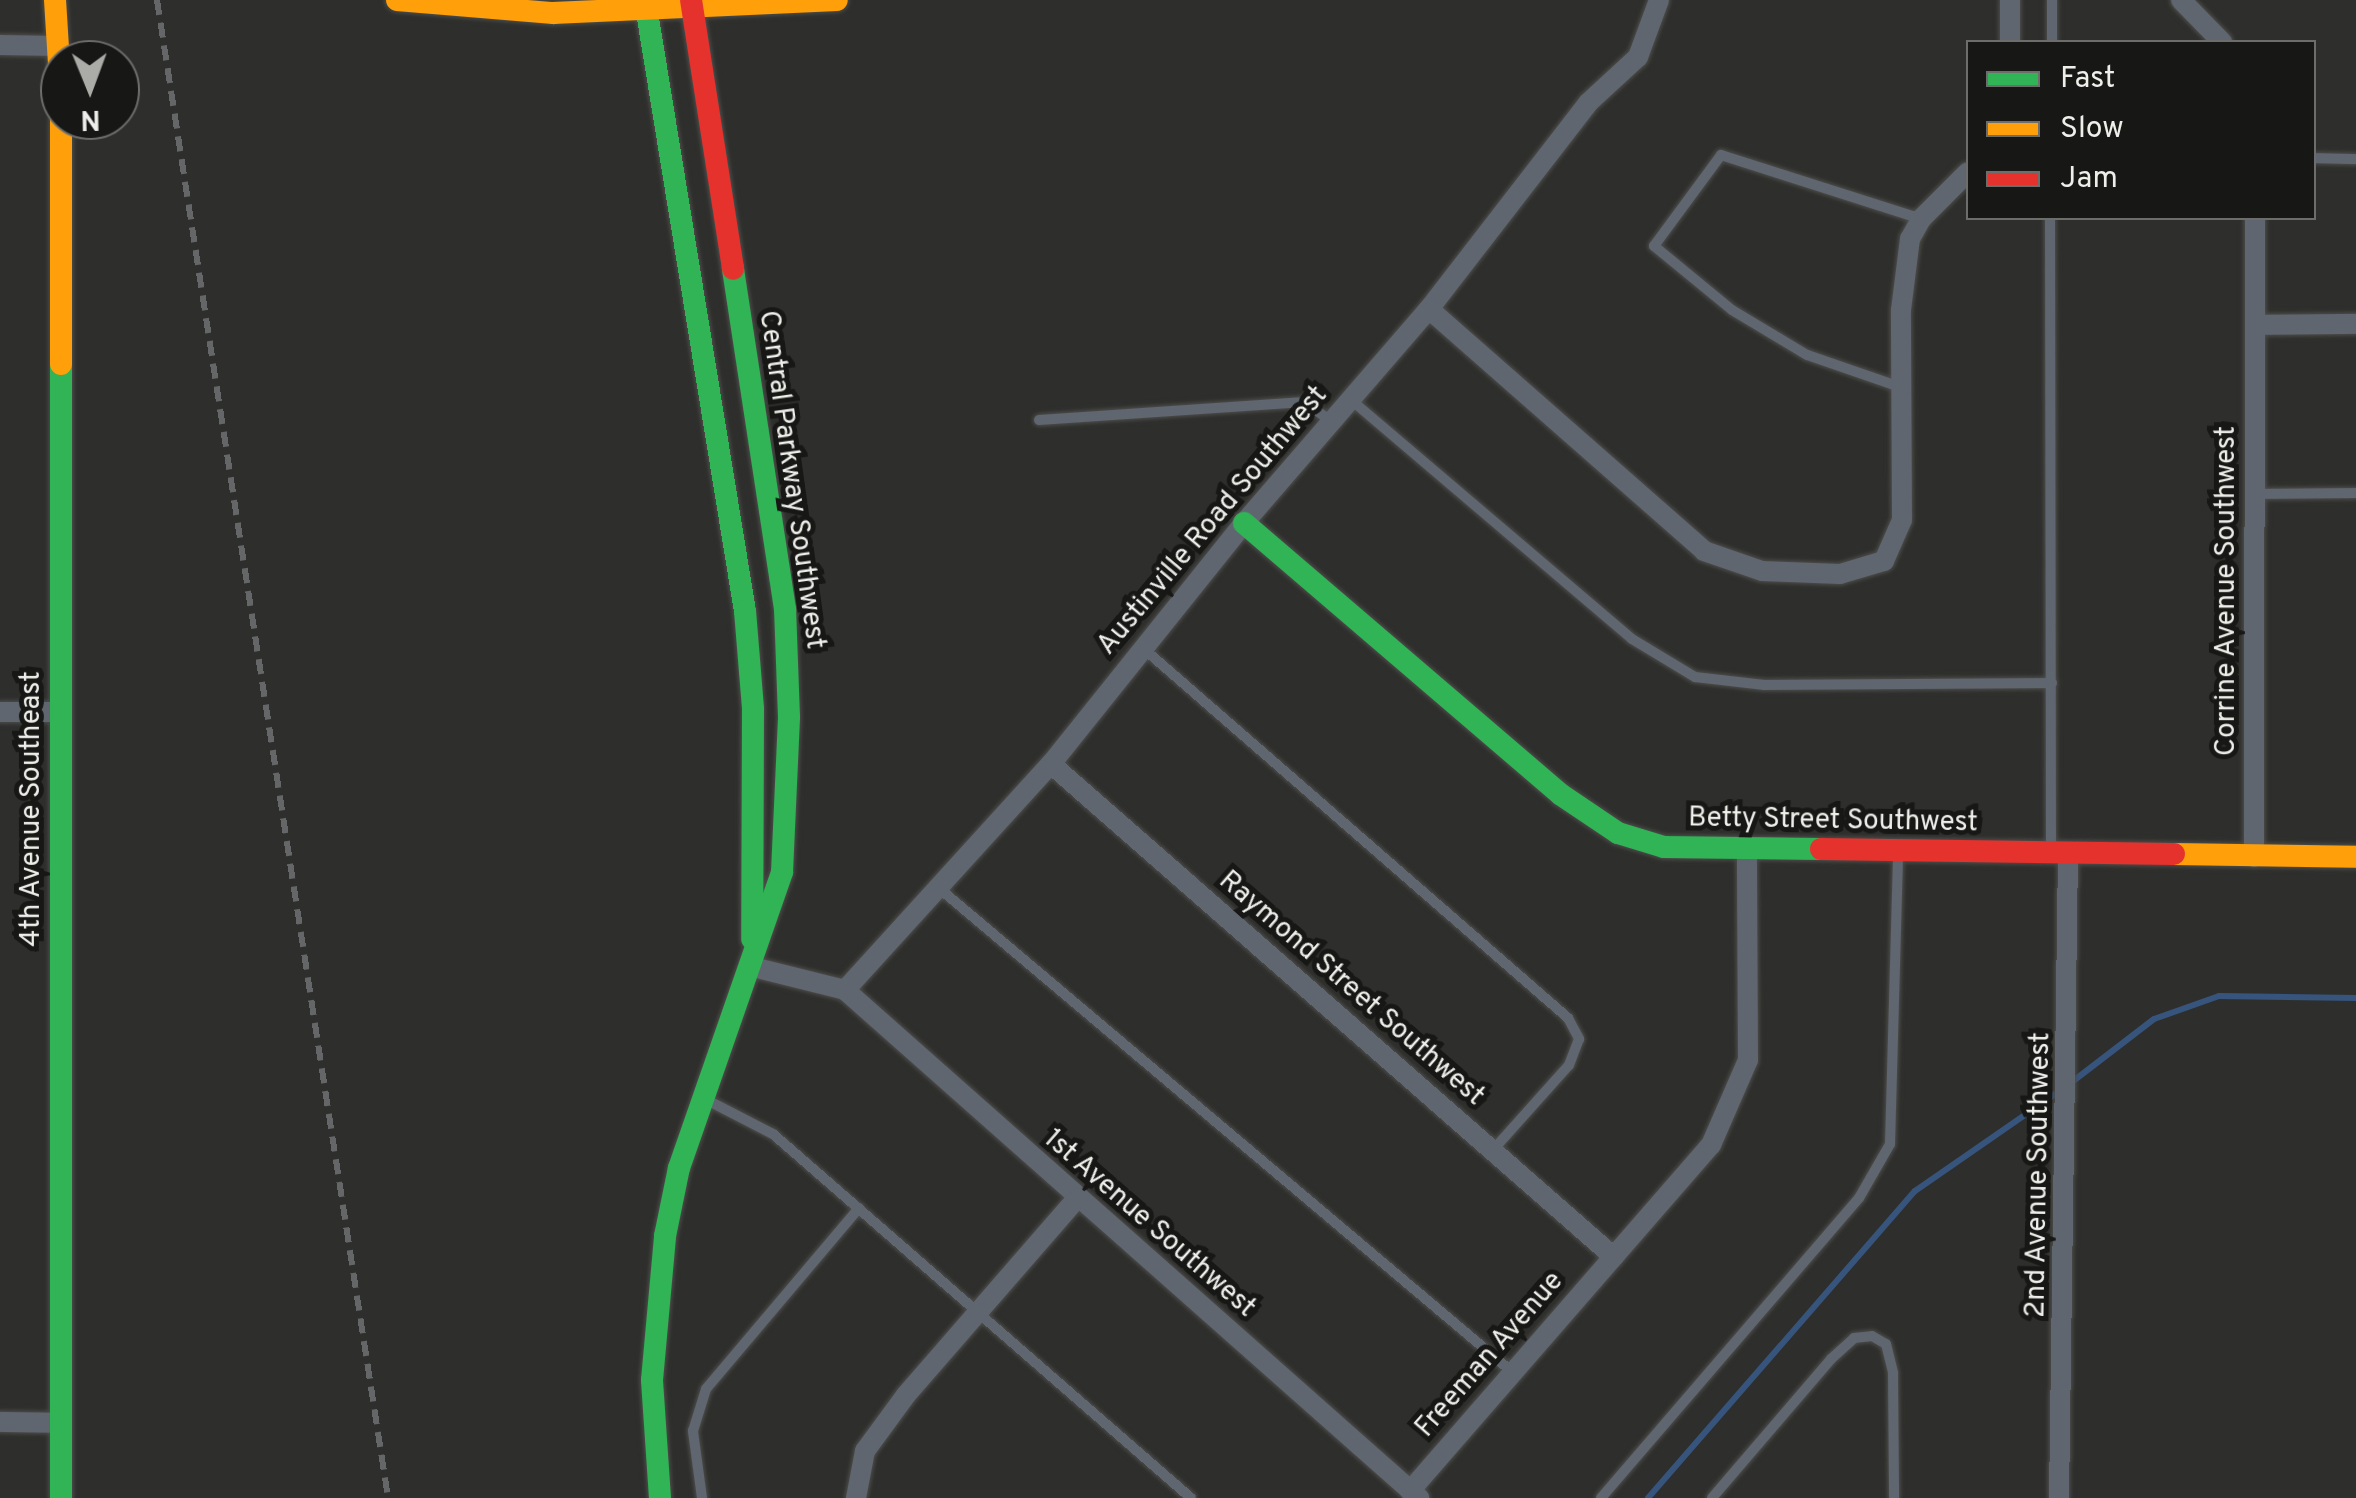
<!DOCTYPE html>
<html>
<head>
<meta charset="utf-8">
<style>
	body { margin:0 }
	#map { position:relative; width:2356px; height:1498px; overflow:hidden; background:#2e2f2c; font-family:Overpass,sans-serif }
	div>[style] { position:absolute }
	.stream>* { height:6px; margin:-3px; padding:0 3px; transform-origin:3px; border-radius:3px; background:#37547d }
	.roads { filter:drop-shadow(0 0 2px #4d4d4b) drop-shadow(0 0 2px #4d4d4b) }
	.lane>* { height:10px; margin:-5px; padding:0 5px; transform-origin:5px; border-radius:5px; background:#5f666f }
	.street>* { height:20px; margin:-10px; padding:0 10px; transform-origin:10px; border-radius:10px; background:#5f666f }
	.fast>* { height:22px; margin:-11px; padding:0 11px; transform-origin:11px; border-radius:11px; background:#30b455 }
	.slow>* { height:22px; margin:-11px; padding:0 11px; transform-origin:11px; border-radius:11px; background:#ff9f0a }
	.jam>* { height:22px; margin:-11px; padding:0 11px; transform-origin:11px; border-radius:11px; background:#e5322d }
	.rail>* { height:6px; margin-top:-3px; transform-origin:0; background:repeating-linear-gradient(90deg,#646668 0 15px,transparent 0 23px) }
	span { translate:-50% -50%; white-space:nowrap; text-align:center; line-height:1.15; -webkit-text-stroke:10px #171815; paint-order:stroke }
	.street-label { font-size:28px; color:#eeefeb }
	.legend { position:absolute; left:1966px; top:40px; width:350px; height:180px; box-sizing:border-box; background:#171815; border:2px solid #6d6e6b; margin:0; padding:12px 18px; list-style:none; font-size:30px; color:#eeefeb }
	.legend li { display:flex; align-items:center; gap:20px; height:50px }
	.legend b { width:50px; border:2px solid #6d6e6b }
	.north { position:absolute; left:40px; top:40px; width:100px; height:100px; box-sizing:border-box; background:#171815; border:2px solid #6d6e6b; border-radius:50%; rotate:179deg; font-size:28px; font-weight:700; line-height:40px; text-align:center; color:#eeefeb }
	.north::after { content:''; display:block; margin:auto; width:35px; height:45px; background:#abaca8; clip-path:polygon(50% 0,100% 100%,50% 72%,0 100%) }
</style>
</head>
<body>
<div id="map">
	<div class="stream">
		<i style="left:2068px;top:1085px;width:108px;rotate:-37.5deg"></i>
		<i style="left:2154px;top:1019px;width:69px;rotate:-19.5deg"></i>
		<i style="left:2219px;top:996px;width:137px;rotate:0.8deg"></i>
		<i style="left:1648px;top:1498px;width:407px;rotate:-49deg"></i>
		<i style="left:1915px;top:1191px;width:174px;rotate:-34.7deg"></i>
	</div>
	<div class="roads">
		<div class="lane">
			<i style="left:2052px;top:42px;width:42px;rotate:-90deg"></i>
			<i style="left:2314px;top:158px;width:42px;rotate:1.4deg"></i>
			<i style="left:2050px;top:218px;width:629px;rotate:89.91deg"></i>
			<i style="left:1900px;top:387px;width:98px;rotate:-161deg"></i>
			<i style="left:1807px;top:355px;width:87px;rotate:-149deg"></i>
			<i style="left:1732px;top:310px;width:101px;rotate:-140.6deg"></i>
			<i style="left:1654px;top:246px;width:113px;rotate:-53.6deg"></i>
			<i style="left:1721px;top:155px;width:210px;rotate:17.7deg"></i>
			<i style="left:1350px;top:399px;width:370px;rotate:40.4deg"></i>
			<i style="left:1632px;top:639px;width:74px;rotate:31.1deg"></i>
			<i style="left:1695px;top:677px;width:70px;rotate:6.5deg"></i>
			<i style="left:1765px;top:685px;width:287px;rotate:-0.4deg"></i>
			<i style="left:1039px;top:420px;width:266px;rotate:-3.9deg"></i>
			<i style="left:1304px;top:402px;width:33px;rotate:35deg"></i>
			<i style="left:2255px;top:494px;width:101px;rotate:-0.6deg"></i>
			<i style="left:1144px;top:649px;width:562px;rotate:41.03deg"></i>
			<i style="left:1568px;top:1018px;width:24px;rotate:62deg"></i>
			<i style="left:1579px;top:1039px;width:28px;rotate:111deg"></i>
			<i style="left:1569px;top:1065px;width:113px;rotate:131.8deg"></i>
			<i style="left:940px;top:889px;width:746px;rotate:40.16deg"></i>
			<i style="left:707px;top:1100px;width:74px;rotate:27.3deg"></i>
			<i style="left:773px;top:1134px;width:554px;rotate:41.05deg"></i>
			<i style="left:702px;top:1498px;width:68px;rotate:-97.7deg"></i>
			<i style="left:693px;top:1431px;width:44px;rotate:-72.8deg"></i>
			<i style="left:706px;top:1389px;width:237px;rotate:-49.8deg"></i>
			<i style="left:1601px;top:1498px;width:396px;rotate:-49.3deg"></i>
			<i style="left:1859px;top:1198px;width:62px;rotate:-60.1deg"></i>
			<i style="left:1890px;top:1144px;width:288px;rotate:-88.4deg"></i>
			<i style="left:1712px;top:1498px;width:183px;rotate:-49.4deg"></i>
			<i style="left:1831px;top:1359px;width:31px;rotate:-42deg"></i>
			<i style="left:1854px;top:1338px;width:18px;rotate:-6deg"></i>
			<i style="left:1872px;top:1336px;width:16px;rotate:30deg"></i>
			<i style="left:1886px;top:1344px;width:30px;rotate:76deg"></i>
			<i style="left:1893px;top:1373px;width:125px;rotate:89.5deg"></i>
		</div>
		<div class="street">
			<i style="left:2181px;top:0;width:59px;rotate:45.7deg"></i>
			<i style="left:2010px;top:42px;width:42px;rotate:-90deg"></i>
			<i style="left:0;top:45px;width:58px;rotate:1deg"></i>
			<i style="left:1429px;top:309px;width:366px;rotate:41.3deg"></i>
			<i style="left:1704px;top:551px;width:61px;rotate:19deg"></i>
			<i style="left:1762px;top:571px;width:78px;rotate:2.2deg"></i>
			<i style="left:1840px;top:574px;width:46px;rotate:-16.5deg"></i>
			<i style="left:1884px;top:561px;width:45px;rotate:-66.3deg"></i>
			<i style="left:1902px;top:520px;width:210px;rotate:-90.3deg"></i>
			<i style="left:1901px;top:310px;width:72px;rotate:-82.8deg"></i>
			<i style="left:1910px;top:239px;width:23px;rotate:-61deg"></i>
			<i style="left:1921px;top:219px;width:66px;rotate:-45deg"></i>
			<i style="left:2256px;top:325px;width:100px;rotate:-0.6deg"></i>
			<i style="left:0;top:712px;width:62px"></i>
			<i style="left:1051px;top:764px;width:748px;rotate:41.21deg"></i>
			<i style="left:2254px;top:857px;width:639px;rotate:-89.91deg"></i>
			<i style="left:753px;top:967px;width:95px;rotate:14deg"></i>
			<i style="left:845px;top:990px;width:767px;rotate:41.51deg"></i>
			<i style="left:845px;top:990px;width:306px;rotate:-47.7deg"></i>
			<i style="left:1051px;top:764px;width:309px;rotate:-51.3deg"></i>
			<i style="left:1244px;top:523px;width:283px;rotate:-49.2deg"></i>
			<i style="left:1429px;top:309px;width:260px;rotate:-52.3deg"></i>
			<i style="left:1588px;top:103px;width:68px;rotate:-42.6deg"></i>
			<i style="left:1638px;top:57px;width:61px;rotate:-69.8deg"></i>
			<i style="left:0;top:1422px;width:61px;rotate:0.9deg"></i>
			<i style="left:1410px;top:1491px;width:459px;rotate:-49deg"></i>
			<i style="left:1711px;top:1145px;width:93px;rotate:-66.5deg"></i>
			<i style="left:1748px;top:1060px;width:209px;rotate:-90.3deg"></i>
			<i style="left:856px;top:1498px;width:48px;rotate:-79.2deg"></i>
			<i style="left:865px;top:1451px;width:69px;rotate:-53.8deg"></i>
			<i style="left:906px;top:1395px;width:261px;rotate:-49deg"></i>
			<i style="left:2059px;top:1498px;width:644px;rotate:-89.2deg"></i>
		</div>
		<div class="fast">
			<i style="left:645px;top:0;width:619px;rotate:80.71deg"></i>
			<i style="left:745px;top:611px;width:98px;rotate:85.3deg"></i>
			<i style="left:753px;top:709px;width:230px;rotate:90.2deg"></i>
			<i style="left:61px;top:364px;width:1134px;rotate:90deg"></i>
			<i style="left:1244px;top:523px;width:416px;rotate:40.6deg"></i>
			<i style="left:1560px;top:794px;width:70px;rotate:33.9deg"></i>
			<i style="left:1618px;top:833px;width:48px;rotate:16.9deg"></i>
			<i style="left:1664px;top:847px;width:157px;rotate:0.7deg"></i>
			<i style="left:660px;top:1498px;width:118px;rotate:-93.9deg"></i>
			<i style="left:652px;top:1380px;width:145px;rotate:-84.8deg"></i>
			<i style="left:665px;top:1236px;width:69px;rotate:-78.4deg"></i>
			<i style="left:679px;top:1168px;width:313px;rotate:-70.8deg"></i>
			<i style="left:782px;top:872px;width:155px;rotate:-87.4deg"></i>
			<i style="left:789px;top:717px;width:108px;rotate:-92.1deg"></i>
			<i style="left:785px;top:609px;width:344px;rotate:-98.7deg"></i>
		</div>
		<div class="slow">
			<i style="left:55px;top:0;width:79px;rotate:86.4deg"></i>
			<i style="left:397px;top:0;width:157px;rotate:4.8deg"></i>
			<i style="left:553px;top:13px;width:284px;rotate:-2.6deg"></i>
			<i style="left:61px;top:120px;width:244px;rotate:90deg"></i>
			<i style="left:2174px;top:854px;width:182px;rotate:0.9deg"></i>
		</div>
		<div class="jam">
			<i style="left:691px;top:0;width:272px;rotate:81.1deg"></i>
			<i style="left:1821px;top:849px;width:353px;rotate:0.8deg"></i>
		</div>
	</div>
	<div class="rail">
		<i style="left:157px;top:0;width:1516px;rotate:81.23deg"></i>
	</div>
	<div class="street-label">
		<span style="left:791px;top:480px;rotate:82deg">Central Parkway Southwest</span>
		<span style="left:1213px;top:521px;rotate:-50deg">Austinville Road Southwest</span>
		<span style="left:2227px;top:591px;rotate:-90deg">Corrine Avenue Southwest</span>
		<span style="left:32px;top:809px;rotate:-90deg">4th Avenue Southeast</span>
		<span style="left:1833px;top:821px;rotate:1deg">Betty Street Southwest</span>
		<span style="left:1351px;top:989px;rotate:41deg">Raymond Street Southwest</span>
		<span style="left:2039px;top:1175px;rotate:-89deg">2nd Avenue Southwest</span>
		<span style="left:1149px;top:1224px;rotate:41deg">1st Avenue Southwest</span>
		<span style="left:1490px;top:1355px;rotate:-49deg">Freeman Avenue</span>
	</div>
	<ul class="legend">
	<li><b style="height:12px;background:#30b455"></b>Fast</li>
	<li><b style="height:12px;background:#ff9f0a"></b>Slow</li>
	<li><b style="height:12px;background:#e5322d"></b>Jam</li>
	</ul>
	<div class="north">N</div>
</div>
</body>
</html>
